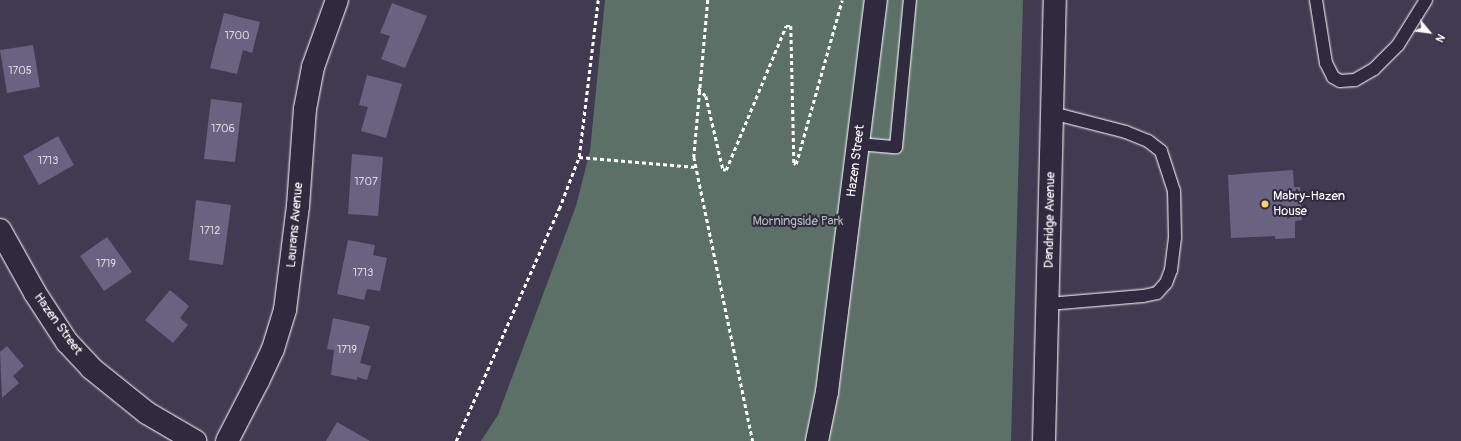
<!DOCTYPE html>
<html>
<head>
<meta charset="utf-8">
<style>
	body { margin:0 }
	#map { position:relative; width:1461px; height:441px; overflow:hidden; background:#403b51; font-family:Pangolin,sans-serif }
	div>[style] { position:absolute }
	.green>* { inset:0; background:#5c7068 }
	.building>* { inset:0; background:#696381 }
	.path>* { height:2.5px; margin-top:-1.25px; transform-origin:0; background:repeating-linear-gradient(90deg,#fff 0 4px,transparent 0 7px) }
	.roads { filter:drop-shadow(0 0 1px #fff) drop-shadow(0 0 1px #fff) }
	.lane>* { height:12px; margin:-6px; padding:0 6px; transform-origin:6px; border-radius:6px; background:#2f2a3d }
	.street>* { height:22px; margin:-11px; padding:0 11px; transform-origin:11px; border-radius:11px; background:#2f2a3d }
	.secondary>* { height:22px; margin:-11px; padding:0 11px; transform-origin:11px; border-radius:11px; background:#2f2a3d }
	.dots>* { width:11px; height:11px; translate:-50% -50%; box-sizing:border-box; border:2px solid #2f2a3d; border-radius:50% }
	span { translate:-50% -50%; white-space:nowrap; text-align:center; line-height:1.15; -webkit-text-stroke:4px #2f2a3d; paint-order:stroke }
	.number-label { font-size:11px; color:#dad8e0 }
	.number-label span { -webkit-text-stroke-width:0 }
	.street-label { font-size:13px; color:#fff }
	.poi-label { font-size:13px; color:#fff }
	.left { translate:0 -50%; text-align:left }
	.park-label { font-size:13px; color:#aeb8b4 }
	.north { position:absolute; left:1409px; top:12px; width:40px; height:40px; -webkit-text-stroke:3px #2f2a3d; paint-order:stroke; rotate:119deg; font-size:11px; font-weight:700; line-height:16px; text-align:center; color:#fff }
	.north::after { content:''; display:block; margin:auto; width:14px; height:18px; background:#fff; clip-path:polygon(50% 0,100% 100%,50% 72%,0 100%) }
</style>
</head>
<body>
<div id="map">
	<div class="green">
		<i style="clip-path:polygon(605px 0,1023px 0,1011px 441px,481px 441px,498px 415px,576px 206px,590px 151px)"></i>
	</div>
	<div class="building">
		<i style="clip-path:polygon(392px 3px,427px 16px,405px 68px,381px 59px,390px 36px,380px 33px)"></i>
		<i style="clip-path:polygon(224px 13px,260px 22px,252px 53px,243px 50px,237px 74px,210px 68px)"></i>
		<i style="clip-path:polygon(33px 45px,40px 87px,7px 93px,0 50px)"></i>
		<i style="clip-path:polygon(367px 75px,402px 84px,386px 138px,361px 131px,368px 107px,359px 105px)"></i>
		<i style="clip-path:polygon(211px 99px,242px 103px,235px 162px,204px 159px)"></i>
		<i style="clip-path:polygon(58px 136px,74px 165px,39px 185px,23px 156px)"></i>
		<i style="clip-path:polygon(352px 154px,383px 157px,378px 216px,348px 214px)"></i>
		<i style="clip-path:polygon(1293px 170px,1294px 187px,1300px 187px,1302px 220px,1295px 221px,1295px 238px,1275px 239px,1275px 236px,1231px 238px,1228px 175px)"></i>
		<i style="clip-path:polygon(196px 200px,231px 205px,223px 265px,189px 260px)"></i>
		<i style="clip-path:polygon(107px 237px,132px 272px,104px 291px,80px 256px)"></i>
		<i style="clip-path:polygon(348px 240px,375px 245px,373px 255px,387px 258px,380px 291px,367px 289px,364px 300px,337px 294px)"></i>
		<i style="clip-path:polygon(170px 290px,189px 306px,180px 318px,188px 325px,173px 343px,145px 320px)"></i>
		<i style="clip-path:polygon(333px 318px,370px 326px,360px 363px,371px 366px,367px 380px,357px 377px,357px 380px,331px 375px,334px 350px,327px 349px)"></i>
		<i style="clip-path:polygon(7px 346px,24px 366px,13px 376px,19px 383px,2px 398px,0 352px)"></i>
		<i style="clip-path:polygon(337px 422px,370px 441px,326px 441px)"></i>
	</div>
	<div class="path">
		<i style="left:708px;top:0;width:158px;rotate:95.1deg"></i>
		<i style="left:694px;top:157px;width:290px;rotate:78.3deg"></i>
		<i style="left:698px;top:88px;width:11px;rotate:45deg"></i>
		<i style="left:706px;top:96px;width:75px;rotate:76.9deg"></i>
		<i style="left:723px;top:169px;width:3px;rotate:18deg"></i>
		<i style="left:726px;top:170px;width:156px;rotate:-67.4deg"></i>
		<i style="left:786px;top:26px;width:5px"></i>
		<i style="left:791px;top:26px;width:137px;rotate:88.7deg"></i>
		<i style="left:794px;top:163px;width:2px;rotate:27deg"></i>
		<i style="left:796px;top:164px;width:170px;rotate:-74.3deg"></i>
		<i style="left:579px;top:157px;width:117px;rotate:4.9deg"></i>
		<i style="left:456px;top:441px;width:254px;rotate:-66.1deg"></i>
		<i style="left:559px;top:209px;width:56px;rotate:-69deg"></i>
		<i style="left:579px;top:157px;width:158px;rotate:-83.1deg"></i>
	</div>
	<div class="roads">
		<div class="lane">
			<i style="left:1316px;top:0;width:64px;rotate:81deg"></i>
			<i style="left:1326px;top:63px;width:16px;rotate:63deg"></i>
			<i style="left:1333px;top:77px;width:8px;rotate:30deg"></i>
			<i style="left:1340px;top:81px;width:15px;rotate:-4deg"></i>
			<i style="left:1355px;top:80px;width:22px;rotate:-30deg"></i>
			<i style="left:1374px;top:69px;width:34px;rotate:-45deg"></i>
			<i style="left:1398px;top:45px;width:53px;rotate:-58.1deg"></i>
			<i style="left:858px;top:144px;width:38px;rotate:5deg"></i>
			<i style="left:896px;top:147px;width:148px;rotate:-84.6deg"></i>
			<i style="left:1048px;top:304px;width:95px;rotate:-4.8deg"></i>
			<i style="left:1143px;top:296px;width:14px;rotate:-12deg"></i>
			<i style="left:1157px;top:293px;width:13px;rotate:-48deg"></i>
			<i style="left:1166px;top:283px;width:14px;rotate:-69deg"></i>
			<i style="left:1171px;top:270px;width:32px;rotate:-83deg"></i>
			<i style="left:1175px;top:238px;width:47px;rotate:-91.2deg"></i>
			<i style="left:1174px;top:191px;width:42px;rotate:-108deg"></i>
			<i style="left:1161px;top:151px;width:16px;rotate:-142deg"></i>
			<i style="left:1148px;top:141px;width:24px;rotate:-158deg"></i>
			<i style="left:1126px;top:132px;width:76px;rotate:-165.6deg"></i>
		</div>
		<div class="street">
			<i style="left:0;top:230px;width:72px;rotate:60.9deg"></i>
			<i style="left:35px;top:293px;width:59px;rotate:56.9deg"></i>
			<i style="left:67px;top:342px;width:35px;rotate:47deg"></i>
			<i style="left:91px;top:368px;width:72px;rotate:38.8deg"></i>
			<i style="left:147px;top:413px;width:56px;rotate:30.3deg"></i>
			<i style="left:227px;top:441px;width:68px;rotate:-62.7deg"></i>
			<i style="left:258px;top:381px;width:35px;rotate:-65deg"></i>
			<i style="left:273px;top:349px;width:41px;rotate:-72.9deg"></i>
			<i style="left:285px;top:310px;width:105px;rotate:-82.9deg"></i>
			<i style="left:298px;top:206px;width:97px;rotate:-85.9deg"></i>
			<i style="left:305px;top:109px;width:43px;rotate:-79.2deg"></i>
			<i style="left:313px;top:67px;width:71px;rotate:-70.3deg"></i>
			<i style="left:817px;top:441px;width:50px;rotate:-78.5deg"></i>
			<i style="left:827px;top:392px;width:395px;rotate:-82.9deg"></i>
		</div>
		<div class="secondary">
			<i style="left:1044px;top:441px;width:441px;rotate:-88.6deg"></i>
		</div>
	</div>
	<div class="dots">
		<i style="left:1265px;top:204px;background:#ffd166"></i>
	</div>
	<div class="number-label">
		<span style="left:237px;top:36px">1700</span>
		<span style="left:20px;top:71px">1705</span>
		<span style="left:223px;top:129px">1706</span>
		<span style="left:48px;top:161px">1713</span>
		<span style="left:366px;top:182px">1707</span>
		<span style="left:210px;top:231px">1712</span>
		<span style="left:106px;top:264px">1719</span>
		<span style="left:363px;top:273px">1713</span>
		<span style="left:347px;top:350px">1719</span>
	</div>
	<div class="street-label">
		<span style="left:856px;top:161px;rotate:-83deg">Hazen Street</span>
		<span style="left:1050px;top:220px;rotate:-89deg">Dandridge Avenue</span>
		<span style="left:295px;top:225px;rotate:-85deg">Laurans Avenue</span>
		<span style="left:58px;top:324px;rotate:54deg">Hazen Street</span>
	</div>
	<div class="poi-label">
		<span class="left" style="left:1273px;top:204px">Mabry-Hazen<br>House</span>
	</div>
	<div class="park-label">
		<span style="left:798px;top:221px">Morningside Park</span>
	</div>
	<div class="north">N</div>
</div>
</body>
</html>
